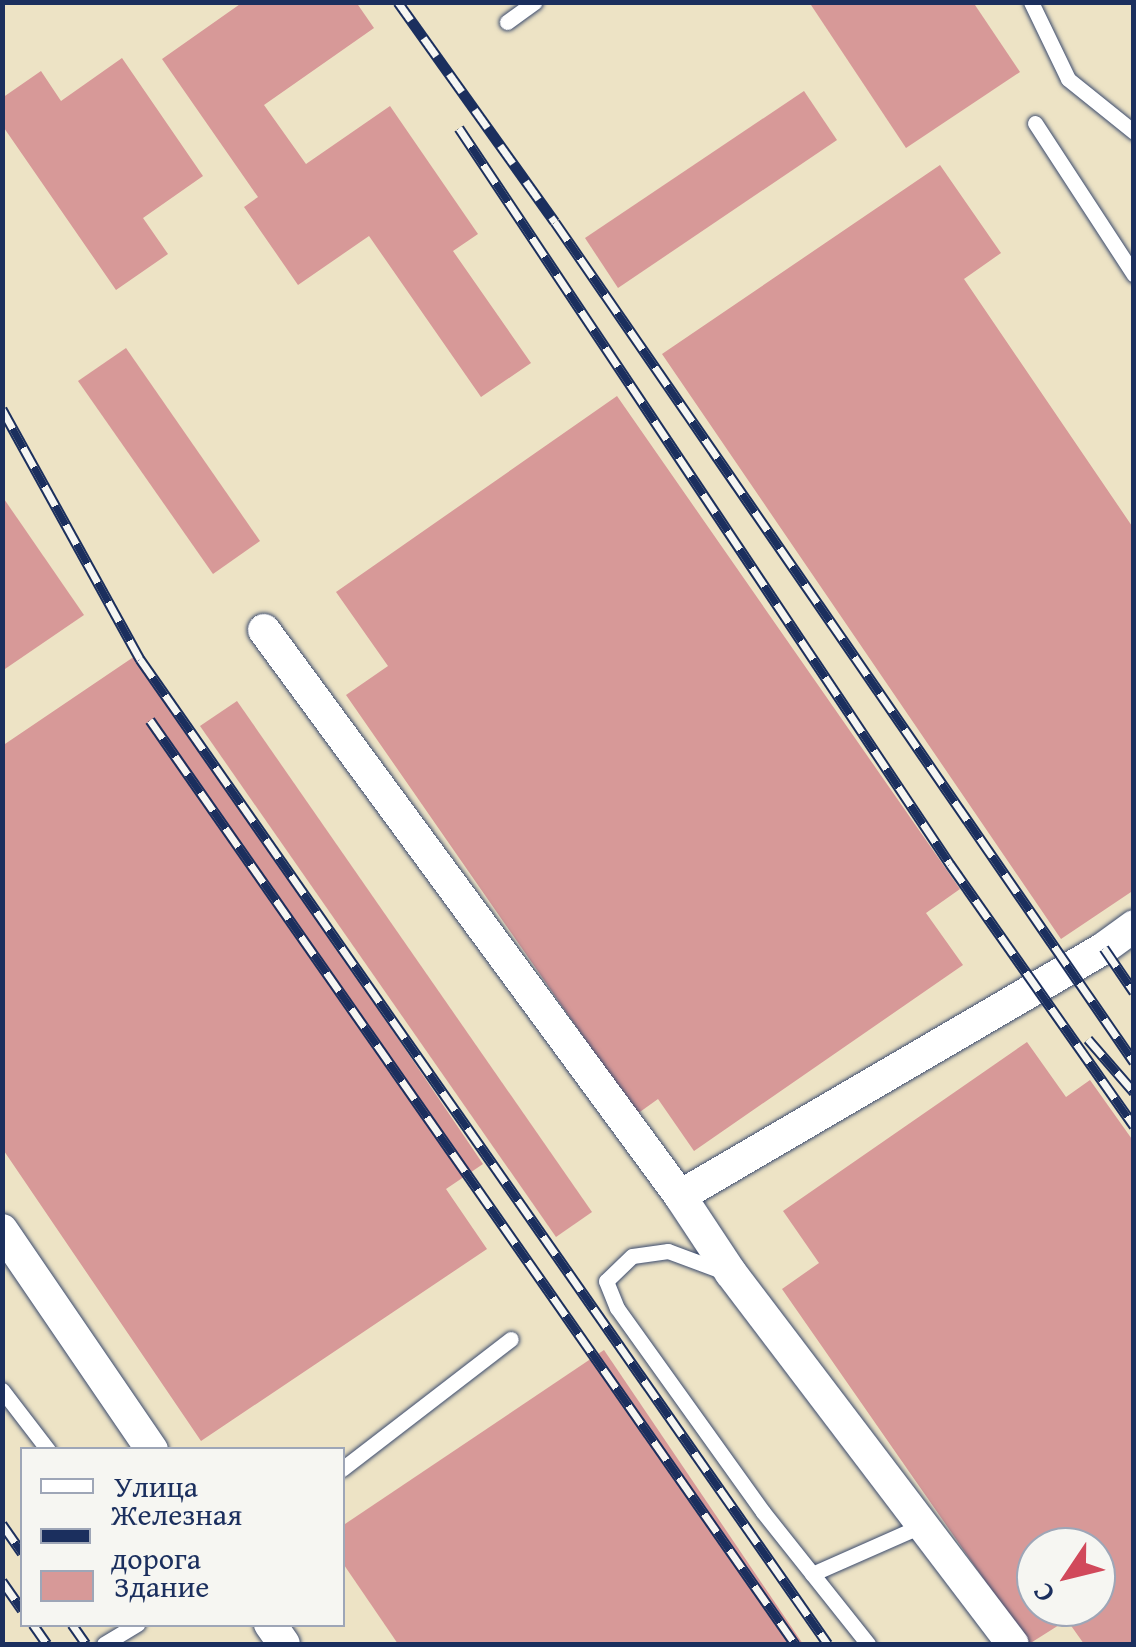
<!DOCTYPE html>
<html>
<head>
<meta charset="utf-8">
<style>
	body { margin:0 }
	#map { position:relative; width:1136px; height:1647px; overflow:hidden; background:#ede3c5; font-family:"Gentium Book Plus",serif }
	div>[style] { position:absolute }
	.building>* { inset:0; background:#d79998 }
	.roads { filter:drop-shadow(0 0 2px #3a4a6d) drop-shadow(0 0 2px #3a4a6d) }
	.service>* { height:15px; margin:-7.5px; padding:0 7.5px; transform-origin:7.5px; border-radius:7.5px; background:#fff }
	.minor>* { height:32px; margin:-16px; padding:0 16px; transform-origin:16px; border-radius:16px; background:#fff }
	.rail>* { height:11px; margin-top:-5.5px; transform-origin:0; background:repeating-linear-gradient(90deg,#f6f6f2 0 22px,#1b2f5e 0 44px); box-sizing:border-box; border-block:2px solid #1b2f5e }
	span { translate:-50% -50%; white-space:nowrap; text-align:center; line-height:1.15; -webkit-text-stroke:9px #f6f6f2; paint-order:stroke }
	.frame { position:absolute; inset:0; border:5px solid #1b2f5e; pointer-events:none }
	.legend { position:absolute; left:20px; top:1447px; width:325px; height:180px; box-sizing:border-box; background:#f6f6f2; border:2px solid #9ea6b7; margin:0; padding:12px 18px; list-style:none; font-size:30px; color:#1b2f5e }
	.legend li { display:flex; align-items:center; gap:20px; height:50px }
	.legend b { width:50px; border:2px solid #9ea6b7 }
	.north { position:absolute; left:1016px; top:1527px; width:100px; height:100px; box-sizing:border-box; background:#f6f6f2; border:2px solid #9ea6b7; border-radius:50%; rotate:235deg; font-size:28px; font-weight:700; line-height:40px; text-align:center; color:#1b2f5e }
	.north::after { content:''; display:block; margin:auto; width:35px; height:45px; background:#d1495b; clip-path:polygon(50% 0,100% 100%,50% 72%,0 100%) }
</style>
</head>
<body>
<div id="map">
	<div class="building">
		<i style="clip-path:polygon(243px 2px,356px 2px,374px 28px,264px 105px,306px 164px,390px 106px,478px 234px,453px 251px,531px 363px,481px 397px,369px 236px,298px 285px,244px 207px,258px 197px,162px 59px)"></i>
		<i style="clip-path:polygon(809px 2px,973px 2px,1020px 72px,906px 148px)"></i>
		<i style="clip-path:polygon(122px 58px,203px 176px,143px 218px,168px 254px,116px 290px,2px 125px,2px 98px,41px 71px,61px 101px)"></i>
		<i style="clip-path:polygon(804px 91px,837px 140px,618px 288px,585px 238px)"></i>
		<i style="clip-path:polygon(940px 165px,1001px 253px,964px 279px,1134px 529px,1134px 890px,1061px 939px,662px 354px)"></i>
		<i style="clip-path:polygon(126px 348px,260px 541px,213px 574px,78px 381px)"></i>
		<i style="clip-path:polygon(617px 396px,960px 889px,926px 913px,963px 965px,694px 1151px,658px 1099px,637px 1114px,346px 695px,388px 666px,336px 592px)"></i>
		<i style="clip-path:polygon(2px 496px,84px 615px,2px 671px)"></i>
		<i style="clip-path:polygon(138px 654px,483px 1164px,446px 1189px,487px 1249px,201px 1441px,2px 1148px,2px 746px)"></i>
		<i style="clip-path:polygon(237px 701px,592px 1212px,556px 1237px,200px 726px)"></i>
		<i style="clip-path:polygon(evenodd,1027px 1042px,1066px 1097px,1090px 1080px,1134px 1142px,1134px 1644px,1084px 1644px,1067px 1620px,1029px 1644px,782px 1289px,819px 1263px,783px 1211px,1027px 1042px,1036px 1547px,1096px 1547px,1096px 1607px,1036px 1607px,1036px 1547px)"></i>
		<i style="clip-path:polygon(604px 1350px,803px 1644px,398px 1644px,342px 1562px,342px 1526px)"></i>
	</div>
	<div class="roads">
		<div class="service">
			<i style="left:1031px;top:2px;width:85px;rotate:64.3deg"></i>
			<i style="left:1068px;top:79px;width:85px;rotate:38.8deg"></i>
			<i style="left:507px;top:22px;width:34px;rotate:-36deg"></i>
			<i style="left:1035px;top:123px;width:181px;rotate:56.9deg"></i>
			<i style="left:727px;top:1273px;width:63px;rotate:-159.6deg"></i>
			<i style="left:668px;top:1251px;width:36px;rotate:172deg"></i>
			<i style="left:632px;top:1256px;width:36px;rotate:136deg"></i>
			<i style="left:606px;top:1281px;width:29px;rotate:68deg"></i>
			<i style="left:617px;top:1308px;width:251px;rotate:54.4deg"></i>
			<i style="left:763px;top:1512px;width:169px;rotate:51.5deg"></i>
			<i style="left:2px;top:1390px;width:76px;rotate:52.5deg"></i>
			<i style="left:342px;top:1469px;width:213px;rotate:-37.6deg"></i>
			<i style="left:812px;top:1574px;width:121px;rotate:-23.8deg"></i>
			<i style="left:104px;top:1644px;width:39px;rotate:-31deg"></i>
		</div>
		<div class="minor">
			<i style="left:264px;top:630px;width:702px;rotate:53.68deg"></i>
			<i style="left:680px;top:1196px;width:92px;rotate:56.5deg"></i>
			<i style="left:731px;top:1273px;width:466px;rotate:52.8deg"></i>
			<i style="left:680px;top:1196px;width:491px;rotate:-30.3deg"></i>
			<i style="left:1104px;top:948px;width:37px;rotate:-36deg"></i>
			<i style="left:2px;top:1230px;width:266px;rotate:55.7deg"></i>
			<i style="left:270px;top:1624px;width:24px;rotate:55deg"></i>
		</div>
	</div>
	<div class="rail">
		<i style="left:398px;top:2px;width:270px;rotate:54.5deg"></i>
		<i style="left:555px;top:222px;width:1020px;rotate:55.42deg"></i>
		<i style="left:459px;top:128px;width:885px;rotate:56.29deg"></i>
		<i style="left:950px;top:864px;width:320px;rotate:54.9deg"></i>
		<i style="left:2px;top:409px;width:286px;rotate:61.1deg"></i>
		<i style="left:140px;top:659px;width:1201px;rotate:55.07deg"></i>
		<i style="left:150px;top:720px;width:1127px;rotate:55.08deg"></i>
		<i style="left:1104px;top:948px;width:53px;rotate:55.7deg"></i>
		<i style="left:1088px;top:1039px;width:70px;rotate:49deg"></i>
		<i style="left:2px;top:1524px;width:35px;rotate:55deg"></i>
		<i style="left:2px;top:1581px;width:35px;rotate:55deg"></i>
		<i style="left:33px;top:1624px;width:24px;rotate:55deg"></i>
		<i style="left:72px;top:1624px;width:24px;rotate:55deg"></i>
	</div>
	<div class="frame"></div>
	<ul class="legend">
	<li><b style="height:12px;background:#fff"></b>Улица</li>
	<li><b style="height:12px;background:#1b2f5e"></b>Железная дорога</li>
	<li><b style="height:28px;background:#d79998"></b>Здание</li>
	</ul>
	<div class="north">С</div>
</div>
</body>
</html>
